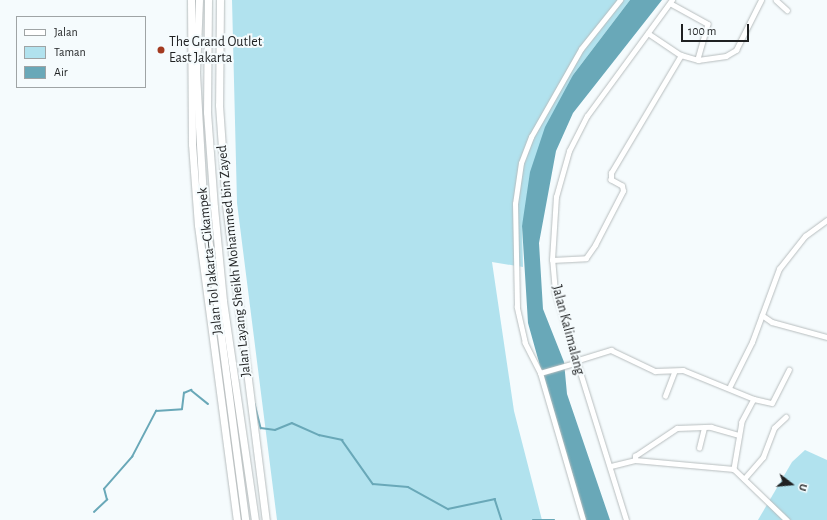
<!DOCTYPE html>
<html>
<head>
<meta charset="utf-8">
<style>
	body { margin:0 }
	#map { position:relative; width:827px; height:520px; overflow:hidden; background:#f5fbfd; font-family:"Alegreya Sans",sans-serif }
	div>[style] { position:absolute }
	.green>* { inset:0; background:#b1e2ee }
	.water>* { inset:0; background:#69a8b8 }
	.stream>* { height:1.5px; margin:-0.75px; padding:0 0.75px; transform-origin:0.75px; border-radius:0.75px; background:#69a8b8 }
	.roads { filter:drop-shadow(0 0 1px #b7bdbe) drop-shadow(0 0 1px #b7bdbe) }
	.minor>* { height:4.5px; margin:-2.25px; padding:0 2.25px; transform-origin:2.25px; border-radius:2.25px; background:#fff }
	.highway>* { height:7px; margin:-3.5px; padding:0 3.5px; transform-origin:3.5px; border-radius:3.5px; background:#fff }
	.dots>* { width:11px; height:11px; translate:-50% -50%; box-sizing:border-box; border:2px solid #f5fbfd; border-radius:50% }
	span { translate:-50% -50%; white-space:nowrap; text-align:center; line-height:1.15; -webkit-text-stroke:4px #f5fbfd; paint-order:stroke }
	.poi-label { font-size:14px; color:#1f2122 }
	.left { translate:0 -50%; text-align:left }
	.street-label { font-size:14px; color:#1f2122 }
	.legend { position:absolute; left:16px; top:16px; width:130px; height:72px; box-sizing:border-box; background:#f5fbfd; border:1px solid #9fa4a5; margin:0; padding:5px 7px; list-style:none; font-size:12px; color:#1f2122 }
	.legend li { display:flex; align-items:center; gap:8px; height:20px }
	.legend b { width:20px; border:1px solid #9fa4a5 }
	.north { position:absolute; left:771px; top:464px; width:40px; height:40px; -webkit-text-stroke:3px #f5fbfd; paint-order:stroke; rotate:106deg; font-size:11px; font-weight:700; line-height:16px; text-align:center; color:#1f2122 }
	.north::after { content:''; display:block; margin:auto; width:14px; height:18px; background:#1f2122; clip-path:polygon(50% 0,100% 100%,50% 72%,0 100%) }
	.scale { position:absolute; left:681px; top:24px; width:68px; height:18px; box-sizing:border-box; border:2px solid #1f2122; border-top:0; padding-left:5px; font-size:12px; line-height:14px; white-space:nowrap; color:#1f2122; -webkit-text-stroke:3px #f5fbfd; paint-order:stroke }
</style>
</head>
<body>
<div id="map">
	<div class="green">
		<i style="clip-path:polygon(232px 0,630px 0,573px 75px,522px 226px,523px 267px,492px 262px,514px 411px,542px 520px,277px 520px,237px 203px)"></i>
		<i style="clip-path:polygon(805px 450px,827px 460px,827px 520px,758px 520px,792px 462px)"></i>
	</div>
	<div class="water">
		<i style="clip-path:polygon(630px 0,662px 0,573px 113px,556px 151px,539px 243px,543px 309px,564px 362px,567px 394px,610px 520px,583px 520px,528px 323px,522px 226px,530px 172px,545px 127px,573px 75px)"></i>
	</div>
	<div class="stream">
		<i style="left:255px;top:404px;width:25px;rotate:76deg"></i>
		<i style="left:261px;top:428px;width:14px;rotate:8deg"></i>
		<i style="left:275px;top:430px;width:18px;rotate:-22deg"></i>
		<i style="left:292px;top:423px;width:30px;rotate:24deg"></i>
		<i style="left:319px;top:435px;width:24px;rotate:12deg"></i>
		<i style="left:342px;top:440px;width:54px;rotate:54.8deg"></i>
		<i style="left:373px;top:484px;width:35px;rotate:5deg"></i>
		<i style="left:408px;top:487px;width:46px;rotate:28.8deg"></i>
		<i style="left:448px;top:509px;width:48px;rotate:-12deg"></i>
		<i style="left:495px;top:499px;width:22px;rotate:72deg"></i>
		<i style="left:94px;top:512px;width:18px;rotate:-43deg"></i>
		<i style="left:107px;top:500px;width:11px;rotate:-105deg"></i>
		<i style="left:104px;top:489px;width:43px;rotate:-48.8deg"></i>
		<i style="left:132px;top:457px;width:52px;rotate:-62.4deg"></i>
		<i style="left:156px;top:411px;width:26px;rotate:-4deg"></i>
		<i style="left:182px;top:409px;width:16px;rotate:-83deg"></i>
		<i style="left:184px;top:393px;width:8px;rotate:-23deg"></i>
		<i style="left:191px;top:390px;width:22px;rotate:39deg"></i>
		<i style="left:533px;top:520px;width:21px"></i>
	</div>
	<div class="roads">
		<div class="minor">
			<i style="left:776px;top:0;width:15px;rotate:42deg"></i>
			<i style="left:670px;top:3px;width:43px;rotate:28.9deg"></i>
			<i style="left:708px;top:24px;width:37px;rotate:106deg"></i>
			<i style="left:648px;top:33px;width:40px;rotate:34deg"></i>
			<i style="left:681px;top:55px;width:18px;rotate:16deg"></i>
			<i style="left:698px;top:60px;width:28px;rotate:-8deg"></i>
			<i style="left:726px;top:56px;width:12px;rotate:-31deg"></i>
			<i style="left:736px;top:50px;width:56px;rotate:-63.4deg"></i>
			<i style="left:552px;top:260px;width:34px;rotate:-3deg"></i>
			<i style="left:586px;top:258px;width:16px;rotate:-55deg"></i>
			<i style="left:595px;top:245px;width:61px;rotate:-62.6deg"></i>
			<i style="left:623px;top:191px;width:5px;rotate:-101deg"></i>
			<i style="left:622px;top:186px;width:13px;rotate:-151deg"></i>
			<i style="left:611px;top:180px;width:7px;rotate:-90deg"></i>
			<i style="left:611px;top:173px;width:137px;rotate:-59.3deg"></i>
			<i style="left:762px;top:315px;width:12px;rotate:35deg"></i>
			<i style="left:772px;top:322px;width:57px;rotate:15.3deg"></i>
			<i style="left:575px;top:361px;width:38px;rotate:-17deg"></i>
			<i style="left:611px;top:350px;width:49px;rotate:25.5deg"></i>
			<i style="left:655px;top:371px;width:28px;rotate:-2deg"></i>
			<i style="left:683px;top:370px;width:77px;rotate:22.2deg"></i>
			<i style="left:754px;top:399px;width:26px;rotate:118deg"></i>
			<i style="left:742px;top:422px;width:48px;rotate:99.7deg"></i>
			<i style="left:734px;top:469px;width:74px;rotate:43.9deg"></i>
			<i style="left:540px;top:373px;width:37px;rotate:-16deg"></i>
			<i style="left:730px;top:386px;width:49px;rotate:-63.4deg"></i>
			<i style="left:752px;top:342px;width:78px;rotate:-69.7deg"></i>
			<i style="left:779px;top:269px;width:42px;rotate:-51.8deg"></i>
			<i style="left:805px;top:236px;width:27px;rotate:-36deg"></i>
			<i style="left:665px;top:396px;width:26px;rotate:-69deg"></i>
			<i style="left:754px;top:399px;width:18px;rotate:13deg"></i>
			<i style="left:772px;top:403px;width:37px;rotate:-63deg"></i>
			<i style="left:699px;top:448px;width:21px;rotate:-76deg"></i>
			<i style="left:635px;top:460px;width:4px;rotate:-90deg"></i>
			<i style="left:635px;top:456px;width:50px;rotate:-33.7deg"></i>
			<i style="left:677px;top:428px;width:34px;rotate:-2deg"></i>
			<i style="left:711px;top:427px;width:29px;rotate:16deg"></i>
			<i style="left:611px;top:466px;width:25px;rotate:-14deg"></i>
			<i style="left:635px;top:460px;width:99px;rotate:5.2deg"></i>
			<i style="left:744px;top:479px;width:29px;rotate:-49deg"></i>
			<i style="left:763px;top:457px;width:31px;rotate:-69deg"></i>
			<i style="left:774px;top:428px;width:16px;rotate:-43deg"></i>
			<i style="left:583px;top:520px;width:153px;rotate:-106.3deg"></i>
			<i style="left:540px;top:373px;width:34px;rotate:-117deg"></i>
			<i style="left:525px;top:343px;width:37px;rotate:-103deg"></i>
			<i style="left:517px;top:307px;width:103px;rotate:-91.1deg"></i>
			<i style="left:515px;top:204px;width:41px;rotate:-81.7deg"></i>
			<i style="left:521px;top:163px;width:28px;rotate:-69deg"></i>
			<i style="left:531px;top:137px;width:101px;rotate:-60.4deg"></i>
			<i style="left:581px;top:49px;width:63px;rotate:-51.5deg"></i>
			<i style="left:626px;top:520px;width:239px;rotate:-107.3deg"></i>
			<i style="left:555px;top:292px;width:32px;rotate:-95deg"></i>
			<i style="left:552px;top:260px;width:63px;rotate:-86.4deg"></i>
			<i style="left:556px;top:197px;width:48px;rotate:-74.2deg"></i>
			<i style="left:569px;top:151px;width:39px;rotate:-63deg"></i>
			<i style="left:587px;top:116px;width:144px;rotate:-53.8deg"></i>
		</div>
		<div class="highway">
			<i style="left:191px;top:0;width:144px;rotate:89.6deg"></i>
			<i style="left:192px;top:144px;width:81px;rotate:85.8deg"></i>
			<i style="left:198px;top:225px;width:298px;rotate:82.5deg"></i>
			<i style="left:199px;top:0;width:73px;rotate:92.4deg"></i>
			<i style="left:196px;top:73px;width:126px;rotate:86.8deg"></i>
			<i style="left:203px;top:199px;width:324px;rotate:82.5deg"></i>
			<i style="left:208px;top:0;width:112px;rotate:90.5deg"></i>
			<i style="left:207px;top:112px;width:95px;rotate:85.8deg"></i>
			<i style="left:214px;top:207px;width:94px;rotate:84.5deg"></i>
			<i style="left:223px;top:301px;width:221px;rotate:81.7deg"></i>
			<i style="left:220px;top:0;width:105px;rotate:90.5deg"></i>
			<i style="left:219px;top:105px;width:100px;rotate:86deg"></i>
			<i style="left:226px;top:205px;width:318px;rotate:82.8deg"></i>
		</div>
	</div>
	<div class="dots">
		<i style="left:161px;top:50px;background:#a33a20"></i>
	</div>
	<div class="poi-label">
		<span class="left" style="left:169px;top:50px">The Grand Outlet<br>East Jakarta</span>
	</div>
	<div class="street-label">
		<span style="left:210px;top:261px;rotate:-96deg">Jalan Tol Jakarta–Cikampek</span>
		<span style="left:234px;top:261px;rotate:-96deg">Jalan Layang Sheikh Mohammed bin Zayed</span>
		<span style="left:568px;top:330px;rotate:75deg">Jalan Kalimalang</span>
	</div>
	<ul class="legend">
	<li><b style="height:5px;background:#fff"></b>Jalan</li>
	<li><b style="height:11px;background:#b1e2ee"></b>Taman</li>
	<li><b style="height:11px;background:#69a8b8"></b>Air</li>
	</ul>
	<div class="north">U</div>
	<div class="scale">100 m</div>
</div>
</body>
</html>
